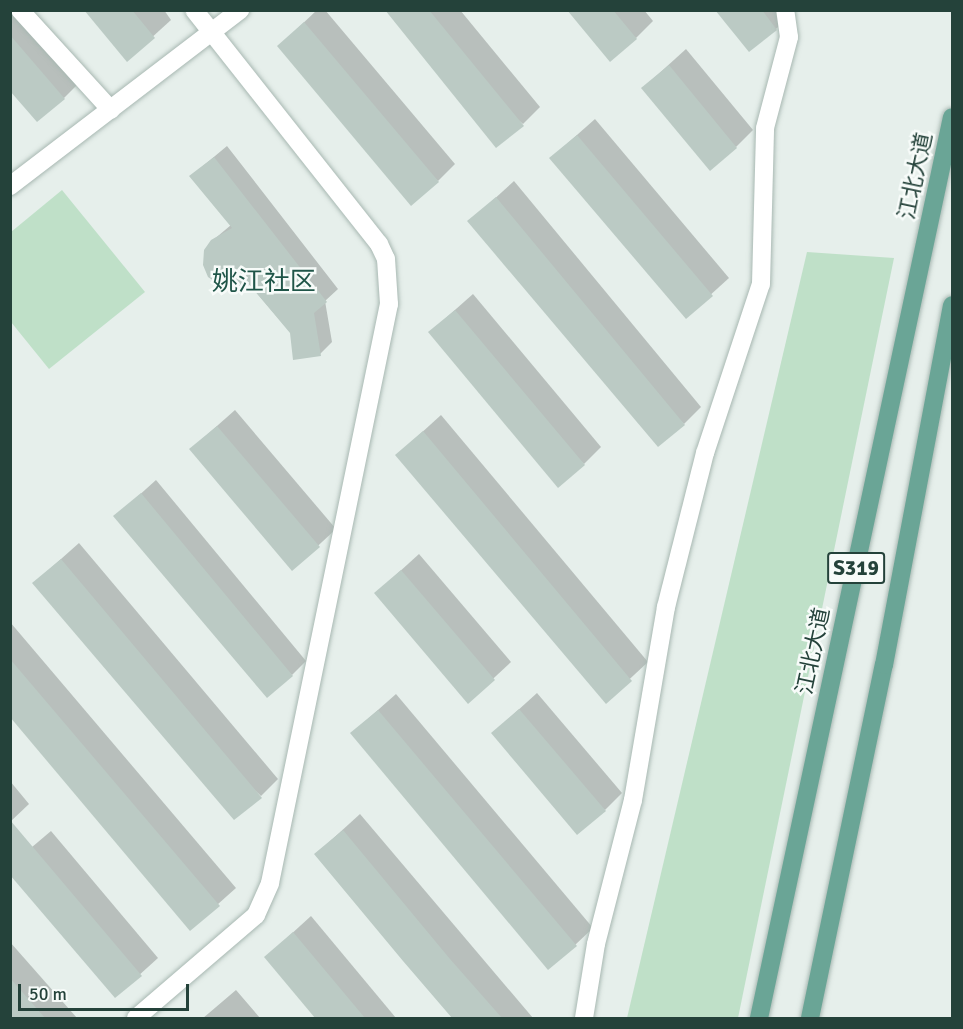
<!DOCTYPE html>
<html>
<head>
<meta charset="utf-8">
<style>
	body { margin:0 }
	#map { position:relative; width:963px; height:1029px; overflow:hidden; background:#e6efeb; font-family:Signika,"Noto Sans SC",sans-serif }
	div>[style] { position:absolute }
	.green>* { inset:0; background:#bfe0c8 }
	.shadow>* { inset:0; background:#0003 }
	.building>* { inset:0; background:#bbcac4 }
	.roads { filter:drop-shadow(0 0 2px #a8b8b2) drop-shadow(0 0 2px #a8b8b2) }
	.minor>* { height:18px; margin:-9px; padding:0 9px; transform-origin:9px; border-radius:9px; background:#fff }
	.major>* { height:18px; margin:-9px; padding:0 9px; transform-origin:9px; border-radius:9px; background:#6aa596 }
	span { translate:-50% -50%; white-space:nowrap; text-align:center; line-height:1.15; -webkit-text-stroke:5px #f7fbf9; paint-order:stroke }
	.shield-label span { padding:2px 4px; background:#f7fbf9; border:2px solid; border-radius:4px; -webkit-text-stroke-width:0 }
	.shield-label { font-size:21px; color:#24423a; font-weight:700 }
	.street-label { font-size:22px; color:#24423a }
	.quarter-label { font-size:26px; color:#1f5548 }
	.frame { position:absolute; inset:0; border:12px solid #24423a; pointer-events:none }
	.scale { position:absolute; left:18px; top:984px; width:171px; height:27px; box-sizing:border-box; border:3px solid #24423a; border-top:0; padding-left:8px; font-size:18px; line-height:21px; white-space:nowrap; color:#24423a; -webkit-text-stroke:4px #f7fbf9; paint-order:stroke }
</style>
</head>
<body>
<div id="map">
	<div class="green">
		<i style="clip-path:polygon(62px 190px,145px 292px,49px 369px,11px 322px,11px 232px)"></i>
		<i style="clip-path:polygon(807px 252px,894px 258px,738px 1018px,627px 1018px)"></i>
	</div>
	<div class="shadow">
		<i style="clip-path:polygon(10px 10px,21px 10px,81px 81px,64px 98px,10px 89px)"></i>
		<i style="clip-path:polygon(86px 10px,164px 10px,171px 20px,127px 60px)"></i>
		<i style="clip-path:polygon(317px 10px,325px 10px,455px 164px,438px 181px,279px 46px)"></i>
		<i style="clip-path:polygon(386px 10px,460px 10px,540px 107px,523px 124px)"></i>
		<i style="clip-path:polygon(569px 10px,644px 10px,653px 21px,636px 38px)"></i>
		<i style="clip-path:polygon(717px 10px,792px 10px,793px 12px,776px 29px)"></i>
		<i style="clip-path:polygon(686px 49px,753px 130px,736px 147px,643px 88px)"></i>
		<i style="clip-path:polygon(595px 119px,729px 278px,686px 317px,551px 158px)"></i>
		<i style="clip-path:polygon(227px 146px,338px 289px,325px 301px,332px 342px,320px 354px,291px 333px,212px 241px,231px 225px,191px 176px)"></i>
		<i style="clip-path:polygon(514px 181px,701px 407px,684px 424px,470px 221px)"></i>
		<i style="clip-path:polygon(473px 294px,601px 447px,584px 464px,430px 332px)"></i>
		<i style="clip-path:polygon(235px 410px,336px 529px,293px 569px,191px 449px)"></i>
		<i style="clip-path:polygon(441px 415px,648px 662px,606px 701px,397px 455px)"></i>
		<i style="clip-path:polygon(156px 480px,306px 661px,292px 675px,115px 517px)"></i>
		<i style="clip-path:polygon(79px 543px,278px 779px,261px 796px,34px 583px)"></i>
		<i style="clip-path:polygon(419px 554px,511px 662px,468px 702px,376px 593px)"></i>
		<i style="clip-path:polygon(10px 622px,236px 888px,190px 929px,10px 714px)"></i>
		<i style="clip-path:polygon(537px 693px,622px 793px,605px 810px,493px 733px)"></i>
		<i style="clip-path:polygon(396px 694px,593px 928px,575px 945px,352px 733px)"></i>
		<i style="clip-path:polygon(10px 781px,29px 804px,10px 822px)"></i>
		<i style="clip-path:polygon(360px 814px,533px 1018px,455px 1018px,316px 854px)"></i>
		<i style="clip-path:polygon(51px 831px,158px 958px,116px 996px,25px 853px)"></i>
		<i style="clip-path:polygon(311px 916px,396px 1018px,318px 1018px,266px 957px)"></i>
		<i style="clip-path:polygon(10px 942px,77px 1018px,10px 1018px)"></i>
		<i style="clip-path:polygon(236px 990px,260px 1018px,203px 1018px,209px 1013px)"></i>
	</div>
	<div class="building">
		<i style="clip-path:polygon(84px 10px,132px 10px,155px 38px,127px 62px)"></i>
		<i style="clip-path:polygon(385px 10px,429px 10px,524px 126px,496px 148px)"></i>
		<i style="clip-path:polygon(567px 10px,613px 10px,637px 39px,610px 62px)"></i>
		<i style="clip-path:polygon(715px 10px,762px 10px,777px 30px,749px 52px)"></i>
		<i style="clip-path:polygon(304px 22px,439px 182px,411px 206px,277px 46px)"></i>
		<i style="clip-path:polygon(10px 35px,65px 99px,37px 122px,10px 91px)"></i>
		<i style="clip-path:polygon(669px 65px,737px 148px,710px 171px,641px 88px)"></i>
		<i style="clip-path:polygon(577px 135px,713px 296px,686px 319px,549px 158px)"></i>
		<i style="clip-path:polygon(214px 157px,327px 302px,314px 313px,321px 356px,293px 360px,290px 333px,249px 284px,224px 288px,208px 277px,203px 265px,204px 250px,211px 240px,232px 228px,189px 176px)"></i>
		<i style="clip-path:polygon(496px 197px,685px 425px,658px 447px,467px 221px)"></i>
		<i style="clip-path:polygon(455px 310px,585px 465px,558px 488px,428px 332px)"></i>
		<i style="clip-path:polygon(217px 426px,320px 547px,292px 571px,189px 449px)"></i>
		<i style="clip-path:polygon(423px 431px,632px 681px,606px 704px,395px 455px)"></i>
		<i style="clip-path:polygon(141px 493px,293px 676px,267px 698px,113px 516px)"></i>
		<i style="clip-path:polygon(61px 559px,262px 798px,234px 820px,32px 583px)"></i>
		<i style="clip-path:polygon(401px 570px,495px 680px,468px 704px,374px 593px)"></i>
		<i style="clip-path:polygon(10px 659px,220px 906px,190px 931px,10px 717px)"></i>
		<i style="clip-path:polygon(519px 709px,606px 811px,577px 835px,491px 733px)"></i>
		<i style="clip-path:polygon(378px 710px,577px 946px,548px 970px,350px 733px)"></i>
		<i style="clip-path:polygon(10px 820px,142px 976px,115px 998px,10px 875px)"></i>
		<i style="clip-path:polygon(343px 830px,450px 959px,502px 1018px,452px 1018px,403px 961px,314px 854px)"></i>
		<i style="clip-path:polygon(293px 932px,365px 1018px,315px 1018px,264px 957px)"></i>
		<i style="clip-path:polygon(10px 978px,45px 1018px,10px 1018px)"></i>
	</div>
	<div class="roads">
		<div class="minor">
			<i style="left:20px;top:10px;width:135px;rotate:47.7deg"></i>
			<i style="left:10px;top:186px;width:290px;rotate:-37.4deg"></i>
			<i style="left:136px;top:1018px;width:158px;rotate:-40.6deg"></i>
			<i style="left:256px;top:915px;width:35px;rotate:-66deg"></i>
			<i style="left:270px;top:883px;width:591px;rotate:-78.39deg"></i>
			<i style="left:389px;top:304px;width:45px;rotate:-93.8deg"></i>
			<i style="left:386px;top:259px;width:17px;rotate:-115deg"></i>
			<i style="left:379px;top:244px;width:298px;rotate:-128.3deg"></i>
			<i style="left:584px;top:1018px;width:75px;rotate:-80.8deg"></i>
			<i style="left:596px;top:944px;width:149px;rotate:-75.6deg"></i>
			<i style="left:633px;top:800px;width:196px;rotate:-80.3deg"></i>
			<i style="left:666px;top:607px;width:159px;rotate:-75.8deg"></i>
			<i style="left:705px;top:453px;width:178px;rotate:-71.7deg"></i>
			<i style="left:761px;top:284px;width:156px;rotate:-88.5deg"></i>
			<i style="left:765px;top:128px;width:94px;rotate:-75.2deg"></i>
			<i style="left:789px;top:37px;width:27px;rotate:-98deg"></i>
		</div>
		<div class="major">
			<i style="left:759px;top:1018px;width:921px;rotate:-77.91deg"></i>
			<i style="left:810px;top:1018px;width:361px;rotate:-78.2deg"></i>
			<i style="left:884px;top:665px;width:366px;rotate:-79.3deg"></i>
		</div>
	</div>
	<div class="shield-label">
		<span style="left:856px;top:568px">S319</span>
	</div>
	<div class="street-label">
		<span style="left:915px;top:176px;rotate:-78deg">江北大道</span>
		<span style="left:813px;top:651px;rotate:-78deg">江北大道</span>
	</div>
	<div class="quarter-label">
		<span style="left:264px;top:283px">姚江社区</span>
	</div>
	<div class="frame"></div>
	<div class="scale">50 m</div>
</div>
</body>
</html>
